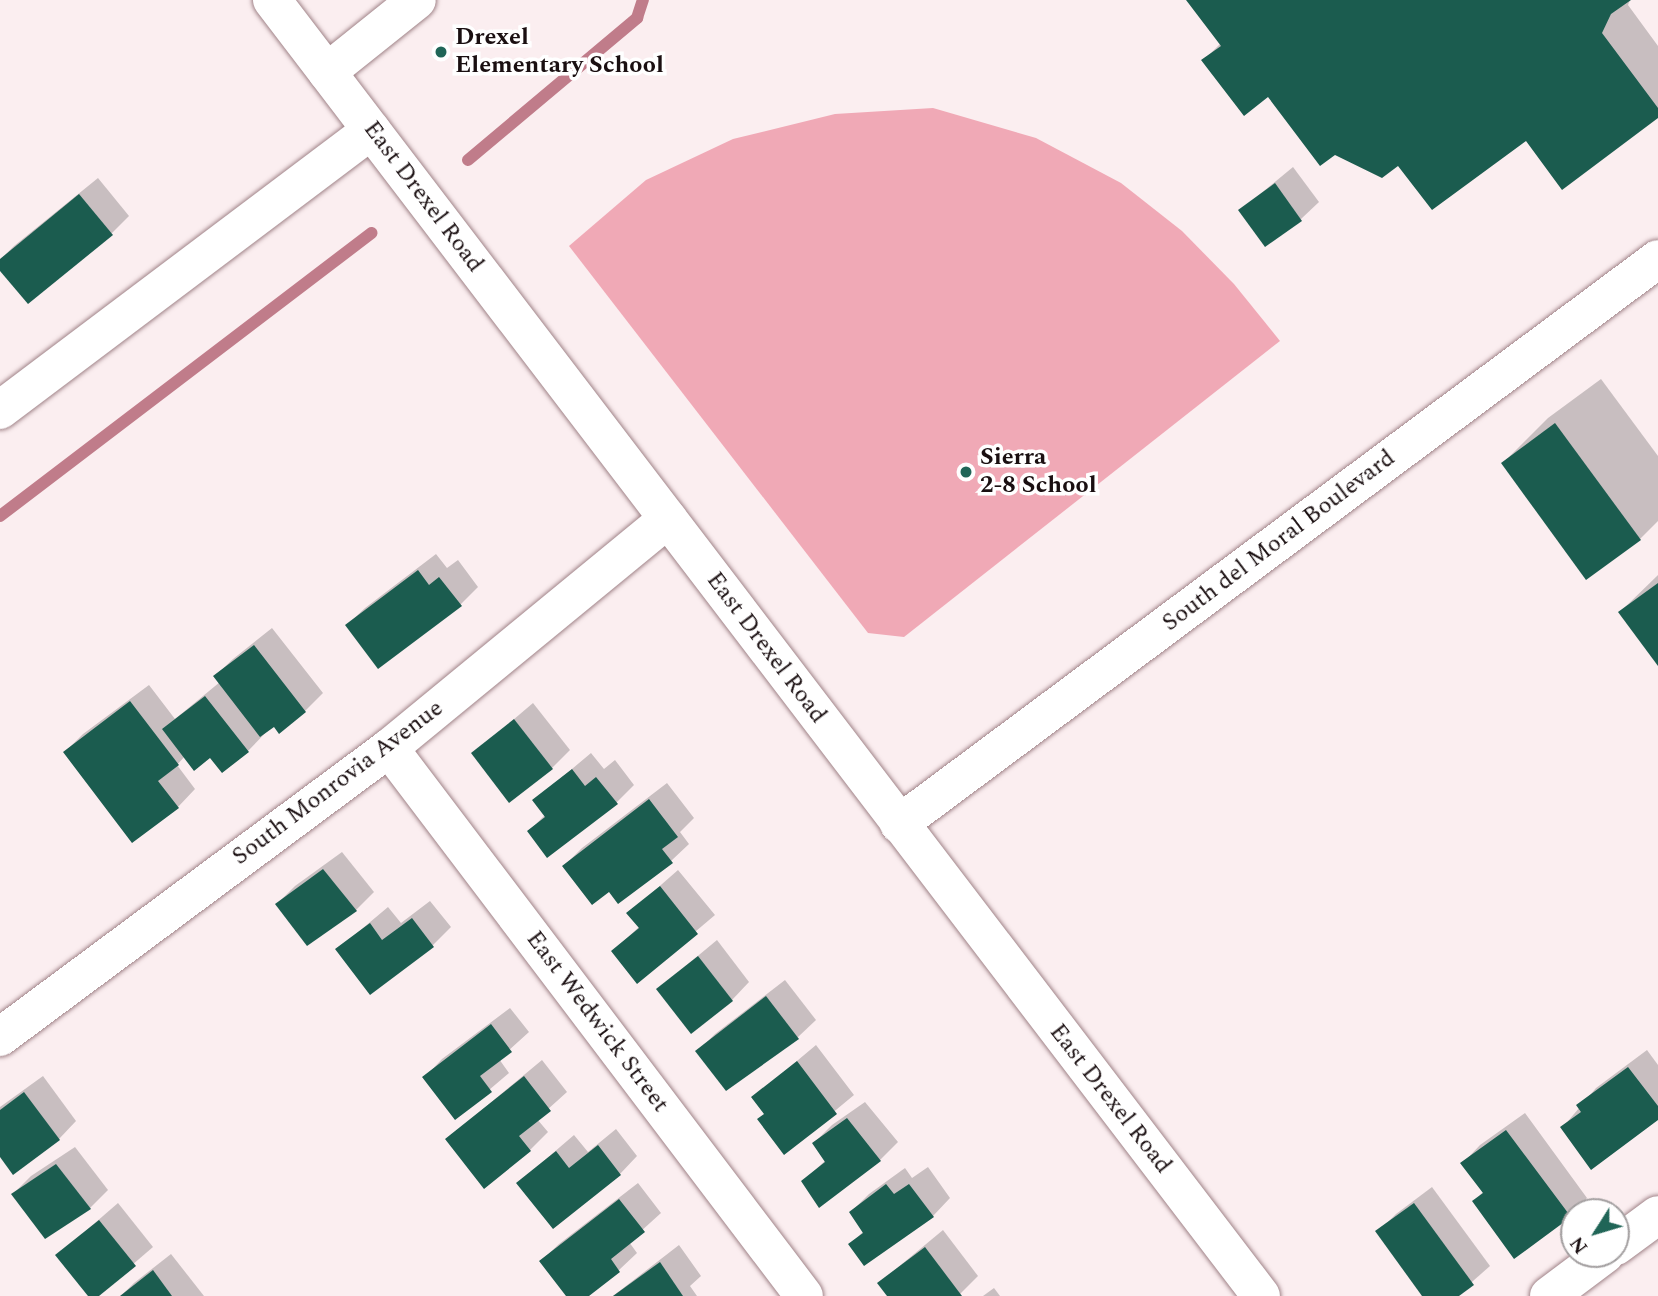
<!DOCTYPE html>
<html>
<head>
<meta charset="utf-8">
<style>
	body { margin:0 }
	#map { position:relative; width:1658px; height:1296px; overflow:hidden; background:#fbeef0; font-family:Spectral,serif }
	div>[style] { position:absolute }
	.green>* { inset:0; background:#f0a9b6 }
	.shadow>* { inset:0; background:#0003 }
	.stream>* { height:12px; margin:-6px; padding:0 6px; transform-origin:6px; border-radius:6px; background:#c07c8a }
	.building>* { inset:0; background:#1b5c4f }
	.roads { filter:drop-shadow(0 0 2px #a08388) drop-shadow(0 0 2px #a08388) }
	.minor>* { height:38px; margin:-19px; padding:0 19px; transform-origin:19px; border-radius:19px; background:#fff }
	.dots>* { width:19px; height:19px; translate:-50% -50%; box-sizing:border-box; border:4px solid #fff; border-radius:50% }
	span { translate:-50% -50%; white-space:nowrap; text-align:center; line-height:1.15; -webkit-text-stroke:7px #fff; paint-order:stroke }
	.poi-label { font-size:24px; color:#1a0f11; font-weight:700 }
	.left { translate:0 -50%; text-align:left }
	.street-label { font-size:24px; color:#1a0f11 }
	.north { position:absolute; left:1560px; top:1198px; width:70px; height:70px; box-sizing:border-box; background:#fff; border:2px solid #a39fa0; border-radius:50%; rotate:233deg; font-size:19px; font-weight:700; line-height:28px; text-align:center; color:#1a0f11 }
	.north::after { content:''; display:block; margin:auto; width:24px; height:32px; background:#206557; clip-path:polygon(50% 0,100% 100%,50% 72%,0 100%) }
</style>
</head>
<body>
<div id="map">
	<div class="green">
		<i style="clip-path:polygon(933px 108px,1036px 138px,1121px 183px,1182px 231px,1234px 284px,1280px 341px,904px 637px,868px 633px,569px 246px,646px 180px,733px 139px,835px 114px)"></i>
	</div>
	<div class="shadow">
		<i style="clip-path:polygon(1188px 0,1630px 0,1628px 5px,1658px 46px,1658px 116px,1399px 164px,1204px 60px,1221px 43px)"></i>
		<i style="clip-path:polygon(1293px 167px,1319px 202px,1301px 219px,1266px 245px,1241px 210px)"></i>
		<i style="clip-path:polygon(98px 178px,129px 216px,111px 234px,0 268px,0 260px,14px 246px)"></i>
		<i style="clip-path:polygon(1601px 379px,1658px 456px,1658px 521px,1640px 539px,1503px 463px,1548px 418px)"></i>
		<i style="clip-path:polygon(436px 554px,447px 568px,458px 560px,478px 587px,460px 605px,347px 625px,365px 608px)"></i>
		<i style="clip-path:polygon(1658px 575px,1658px 663px,1620px 612px)"></i>
		<i style="clip-path:polygon(272px 628px,323px 693px,305px 711px,274px 724px,248px 751px,185px 756px,177px 765px,195px 789px,178px 807px,65px 752px,83px 734px,149px 685px,175px 719px,220px 682px,215px 676px,233px 659px)"></i>
		<i style="clip-path:polygon(533px 703px,570px 750px,552px 768px,473px 754px)"></i>
		<i style="clip-path:polygon(591px 753px,604px 769px,615px 760px,634px 785px,616px 803px,529px 831px,545px 815px,535px 800px)"></i>
		<i style="clip-path:polygon(667px 783px,694px 818px,680px 832px,689px 844px,671px 861px,610px 890px,564px 866px,582px 848px)"></i>
		<i style="clip-path:polygon(342px 852px,374px 892px,356px 910px,277px 904px,295px 886px)"></i>
		<i style="clip-path:polygon(678px 870px,715px 915px,637px 981px,613px 951px,640px 926px,629px 913px)"></i>
		<i style="clip-path:polygon(430px 901px,451px 927px,433px 945px,370px 992px,338px 949px,388px 907px,401px 923px)"></i>
		<i style="clip-path:polygon(717px 940px,749px 982px,732px 1000px,658px 989px)"></i>
		<i style="clip-path:polygon(785px 980px,816px 1020px,798px 1037px,726px 1089px,697px 1052px,715px 1034px)"></i>
		<i style="clip-path:polygon(510px 1008px,529px 1032px,499px 1059px,509px 1073px,456px 1118px,425px 1077px,442px 1059px)"></i>
		<i style="clip-path:polygon(816px 1045px,854px 1095px,784px 1153px,766px 1113px,754px 1097px)"></i>
		<i style="clip-path:polygon(1647px 1050px,1658px 1065px,1658px 1118px,1563px 1127px,1596px 1088px)"></i>
		<i style="clip-path:polygon(542px 1060px,567px 1092px,537px 1119px,548px 1132px,530px 1150px,447px 1139px)"></i>
		<i style="clip-path:polygon(43px 1076px,76px 1121px,59px 1139px,0 1154px,0 1107px)"></i>
		<i style="clip-path:polygon(865px 1102px,898px 1142px,880px 1160px,820px 1206px,803px 1181px,826px 1160px,814px 1143px,832px 1125px)"></i>
		<i style="clip-path:polygon(1525px 1113px,1587px 1198px,1570px 1216px,1474px 1201px,1484px 1191px,1463px 1163px,1480px 1145px)"></i>
		<i style="clip-path:polygon(616px 1129px,637px 1156px,620px 1174px,518px 1183px,574px 1135px,588px 1152px)"></i>
		<i style="clip-path:polygon(75px 1147px,108px 1190px,90px 1208px,46px 1237px,13px 1194px,31px 1176px)"></i>
		<i style="clip-path:polygon(928px 1167px,950px 1198px,933px 1216px,850px 1244px,864px 1231px,851px 1212px,869px 1194px,905px 1168px,912px 1178px)"></i>
		<i style="clip-path:polygon(638px 1183px,661px 1213px,629px 1242px,637px 1253px,619px 1270px,586px 1296px,568px 1296px,541px 1261px,559px 1244px)"></i>
		<i style="clip-path:polygon(1432px 1187px,1490px 1266px,1456px 1296px,1424px 1296px,1378px 1232px,1396px 1214px)"></i>
		<i style="clip-path:polygon(118px 1203px,153px 1247px,96px 1296px,90px 1296px,58px 1255px)"></i>
		<i style="clip-path:polygon(943px 1230px,978px 1276px,958px 1296px,889px 1296px,879px 1283px)"></i>
		<i style="clip-path:polygon(679px 1245px,701px 1276px,690px 1286px,697px 1296px,613px 1296px)"></i>
		<i style="clip-path:polygon(171px 1254px,204px 1296px,121px 1296px,134px 1283px)"></i>
		<i style="clip-path:polygon(994px 1288px,1000px 1296px,983px 1296px)"></i>
	</div>
	<div class="stream">
		<i style="left:468px;top:160px;width:221px;rotate:-40deg"></i>
		<i style="left:637px;top:18px;width:19px;rotate:-72deg"></i>
		<i style="left:0;top:516px;width:467px;rotate:-37.3deg"></i>
	</div>
	<div class="building">
		<i style="clip-path:polygon(1186px 0,1631px 0,1611px 14px,1602px 33px,1658px 108px,1658px 118px,1562px 190px,1526px 141px,1432px 210px,1398px 166px,1382px 178px,1335px 155px,1320px 166px,1268px 97px,1244px 116px,1201px 60px,1221px 46px)"></i>
		<i style="clip-path:polygon(1275px 183px,1302px 221px,1265px 247px,1238px 210px)"></i>
		<i style="clip-path:polygon(79px 194px,113px 235px,28px 304px,0 271px,0 259px)"></i>
		<i style="clip-path:polygon(1555px 423px,1641px 540px,1586px 580px,1501px 463px)"></i>
		<i style="clip-path:polygon(418px 570px,429px 585px,439px 577px,462px 606px,378px 669px,345px 625px)"></i>
		<i style="clip-path:polygon(1658px 583px,1658px 666px,1618px 612px)"></i>
		<i style="clip-path:polygon(254px 645px,306px 712px,279px 734px,274px 727px,260px 737px,213px 676px)"></i>
		<i style="clip-path:polygon(205px 696px,249px 752px,222px 773px,210px 758px,194px 771px,162px 729px)"></i>
		<i style="clip-path:polygon(130px 701px,179px 765px,158px 781px,179px 808px,132px 843px,63px 752px)"></i>
		<i style="clip-path:polygon(514px 719px,553px 769px,509px 803px,471px 753px)"></i>
		<i style="clip-path:polygon(572px 769px,585px 786px,596px 777px,618px 804px,547px 858px,527px 831px,545px 817px,532px 800px)"></i>
		<i style="clip-path:polygon(649px 799px,678px 837px,662px 849px,673px 863px,618px 904px,609px 892px,592px 905px,562px 866px)"></i>
		<i style="clip-path:polygon(323px 869px,357px 911px,307px 946px,275px 904px)"></i>
		<i style="clip-path:polygon(660px 886px,698px 934px,637px 984px,611px 951px,639px 928px,626px 913px)"></i>
		<i style="clip-path:polygon(412px 918px,434px 947px,370px 995px,335px 949px,370px 923px,382px 940px)"></i>
		<i style="clip-path:polygon(698px 956px,733px 1001px,691px 1034px,656px 989px)"></i>
		<i style="clip-path:polygon(766px 996px,799px 1039px,726px 1091px,695px 1051px)"></i>
		<i style="clip-path:polygon(491px 1024px,512px 1052px,480px 1076px,492px 1092px,455px 1120px,422px 1077px)"></i>
		<i style="clip-path:polygon(797px 1061px,837px 1114px,784px 1155px,757px 1119px,764px 1114px,751px 1097px)"></i>
		<i style="clip-path:polygon(1628px 1067px,1658px 1106px,1658px 1120px,1591px 1170px,1560px 1127px,1581px 1112px,1576px 1105px)"></i>
		<i style="clip-path:polygon(524px 1076px,551px 1111px,519px 1136px,531px 1151px,484px 1189px,445px 1139px)"></i>
		<i style="clip-path:polygon(24px 1092px,60px 1140px,13px 1175px,0 1157px,0 1110px)"></i>
		<i style="clip-path:polygon(847px 1118px,881px 1161px,819px 1208px,801px 1181px,825px 1162px,812px 1143px)"></i>
		<i style="clip-path:polygon(1506px 1130px,1571px 1217px,1514px 1259px,1472px 1201px,1483px 1193px,1460px 1163px)"></i>
		<i style="clip-path:polygon(598px 1145px,621px 1175px,553px 1229px,516px 1183px,556px 1151px,569px 1168px)"></i>
		<i style="clip-path:polygon(56px 1164px,91px 1209px,45px 1239px,11px 1194px)"></i>
		<i style="clip-path:polygon(886px 1184px,894px 1194px,909px 1184px,934px 1217px,864px 1266px,848px 1244px,863px 1233px,849px 1212px)"></i>
		<i style="clip-path:polygon(619px 1199px,645px 1232px,611px 1259px,620px 1272px,589px 1296px,566px 1296px,539px 1261px)"></i>
		<i style="clip-path:polygon(1414px 1203px,1474px 1285px,1459px 1296px,1422px 1296px,1375px 1231px)"></i>
		<i style="clip-path:polygon(99px 1220px,136px 1266px,99px 1296px,88px 1296px,55px 1255px)"></i>
		<i style="clip-path:polygon(925px 1247px,962px 1296px,887px 1296px,877px 1283px)"></i>
		<i style="clip-path:polygon(660px 1262px,683px 1296px,613px 1296px)"></i>
		<i style="clip-path:polygon(153px 1270px,172px 1296px,120px 1296px)"></i>
	</div>
	<div class="roads">
		<div class="minor">
			<i style="left:272px;top:0;width:1630px;rotate:52.65deg"></i>
			<i style="left:327px;top:72px;width:115px;rotate:-38.7deg"></i>
			<i style="left:0;top:410px;width:465px;rotate:-37deg"></i>
			<i style="left:389px;top:748px;width:687px;rotate:52.86deg"></i>
			<i style="left:899px;top:824px;width:946px;rotate:-36.66deg"></i>
			<i style="left:0;top:1037px;width:485px;rotate:-36.6deg"></i>
			<i style="left:389px;top:748px;width:361px;rotate:-39.4deg"></i>
			<i style="left:1616px;top:1246px;width:52px;rotate:-36.4deg"></i>
			<i style="left:1549px;top:1296px;width:70px;rotate:-36.9deg"></i>
		</div>
	</div>
	<div class="dots">
		<i style="left:441px;top:52px;background:#206557"></i>
		<i style="left:966px;top:472px;background:#206557"></i>
	</div>
	<div class="poi-label">
		<span class="left" style="left:455px;top:52px">Drexel<br>Elementary School</span>
		<span class="left" style="left:980px;top:472px">Sierra<br>2-8 School</span>
	</div>
	<div class="street-label">
		<span style="left:423px;top:197px;rotate:53deg">East Drexel Road</span>
		<span style="left:1279px;top:541px;rotate:-37deg">South del Moral Boulevard</span>
		<span style="left:766px;top:648px;rotate:53deg">East Drexel Road</span>
		<span style="left:338px;top:783px;rotate:-37deg">South Monrovia Avenue</span>
		<span style="left:597px;top:1022px;rotate:53deg">East Wedwick Street</span>
		<span style="left:1110px;top:1099px;rotate:52deg">East Drexel Road</span>
	</div>
	<div class="north">N</div>
</div>
</body>
</html>
